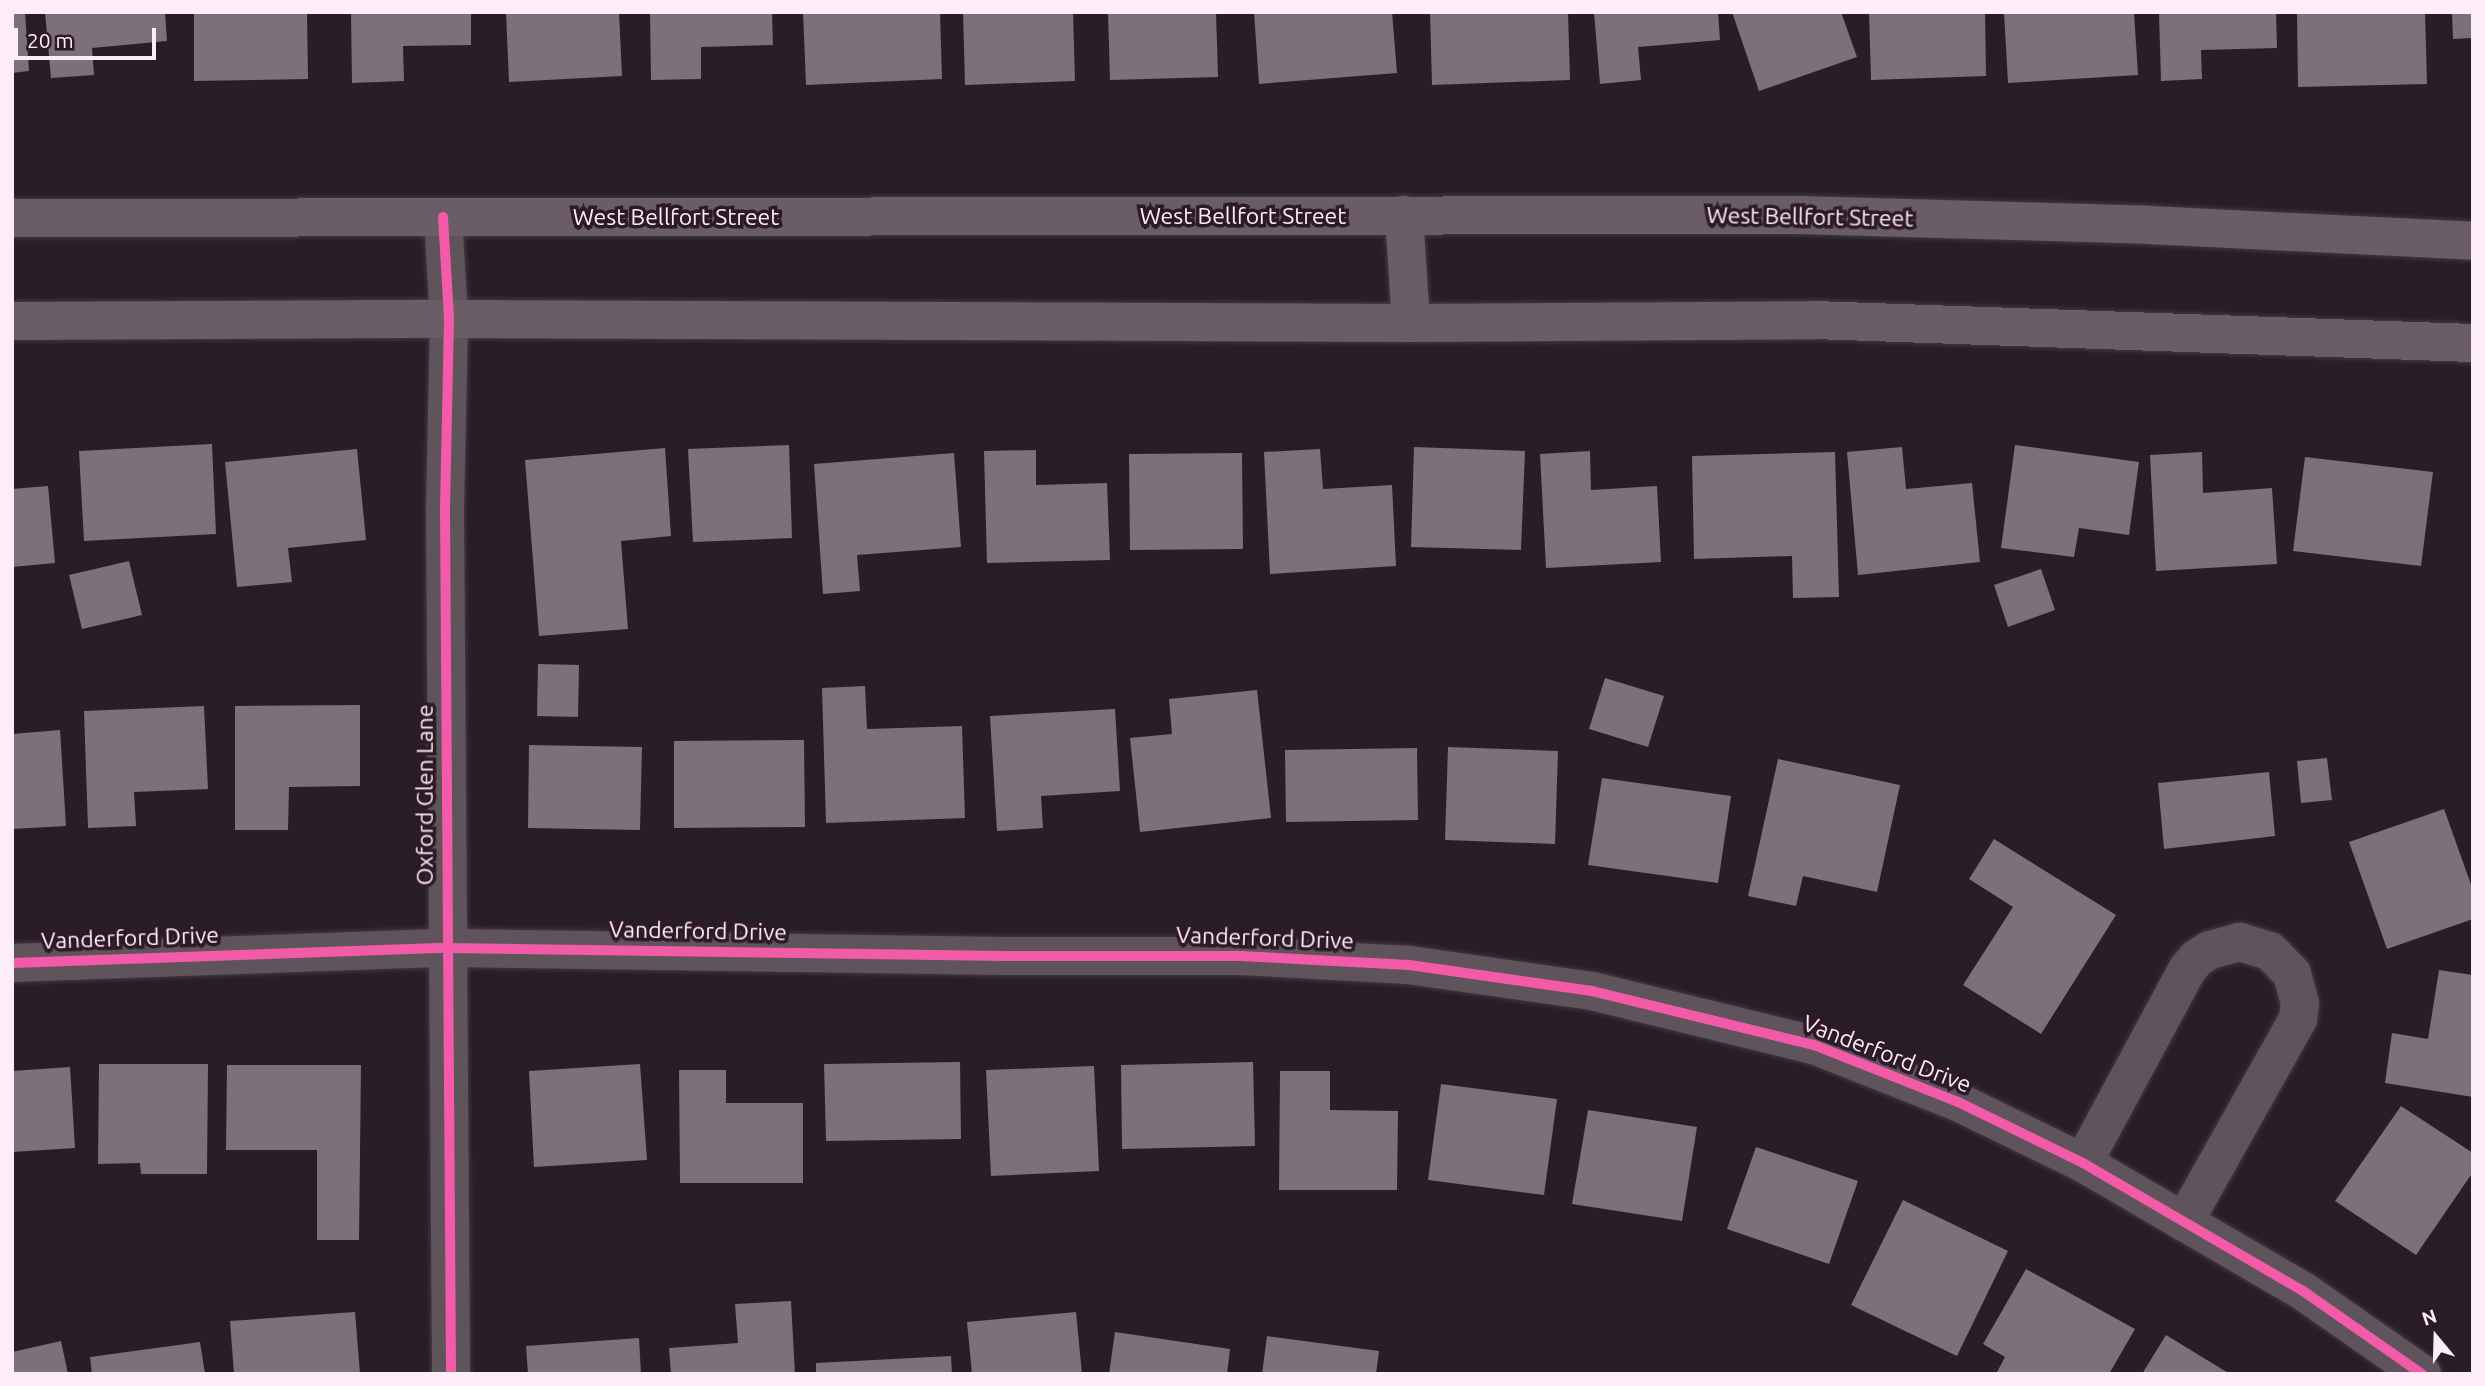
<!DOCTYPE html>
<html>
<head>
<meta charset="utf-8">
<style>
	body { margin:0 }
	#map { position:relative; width:2485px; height:1386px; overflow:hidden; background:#291e26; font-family:Ubuntu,sans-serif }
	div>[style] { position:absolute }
	.building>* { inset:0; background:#7c7178 }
	.roads { filter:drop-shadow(0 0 2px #443a41) drop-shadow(0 0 2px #443a41) }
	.minor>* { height:38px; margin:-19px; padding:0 19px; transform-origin:19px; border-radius:19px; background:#5f545b }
	.secondary>* { height:38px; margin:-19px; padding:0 19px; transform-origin:19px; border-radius:19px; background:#6a5d65 }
	.cycleway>* { height:10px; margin:-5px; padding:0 5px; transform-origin:5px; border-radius:5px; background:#f35aa7 }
	span { translate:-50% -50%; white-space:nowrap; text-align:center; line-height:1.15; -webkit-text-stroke:7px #2e1927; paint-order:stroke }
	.street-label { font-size:23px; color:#fcedf6 }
	.frame { position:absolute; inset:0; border:14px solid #fcedf6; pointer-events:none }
	.north { position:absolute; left:2401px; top:1302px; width:70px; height:70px; -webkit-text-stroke:5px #2e1927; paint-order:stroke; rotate:341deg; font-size:19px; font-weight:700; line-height:28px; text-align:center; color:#fcedf6 }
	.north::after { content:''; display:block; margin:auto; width:24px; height:32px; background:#fcedf6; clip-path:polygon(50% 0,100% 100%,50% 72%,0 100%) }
	.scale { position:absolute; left:14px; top:28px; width:142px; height:32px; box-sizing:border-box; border:4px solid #fcedf6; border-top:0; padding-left:9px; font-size:21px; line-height:24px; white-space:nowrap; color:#fcedf6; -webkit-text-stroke:5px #2e1927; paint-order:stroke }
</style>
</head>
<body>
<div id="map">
	<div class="building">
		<i style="clip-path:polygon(12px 12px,25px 12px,29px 71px,12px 73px)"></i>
		<i style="clip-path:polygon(45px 12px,165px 12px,167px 41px,92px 48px,94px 75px,51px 78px)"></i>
		<i style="clip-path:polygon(194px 12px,307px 12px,308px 79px,194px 81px)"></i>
		<i style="clip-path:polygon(351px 12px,471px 12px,471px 45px,403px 46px,404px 81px,352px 83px)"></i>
		<i style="clip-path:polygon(506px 12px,619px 12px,622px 76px,509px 82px)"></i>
		<i style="clip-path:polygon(650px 12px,772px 12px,773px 45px,701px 47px,701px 79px,651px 80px)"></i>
		<i style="clip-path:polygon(803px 12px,940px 12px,942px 79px,806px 85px)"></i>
		<i style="clip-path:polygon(963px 12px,1073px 12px,1075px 81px,965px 85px)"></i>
		<i style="clip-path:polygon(1108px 12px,1216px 12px,1218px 77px,1110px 80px)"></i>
		<i style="clip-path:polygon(1254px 12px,1392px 12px,1397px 73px,1259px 84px)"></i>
		<i style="clip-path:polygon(1430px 12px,1568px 12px,1570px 80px,1432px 85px)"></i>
		<i style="clip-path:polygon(1594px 12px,1718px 12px,1720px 40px,1638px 47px,1641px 80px,1600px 84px)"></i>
		<i style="clip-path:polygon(1732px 12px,1841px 12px,1857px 57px,1759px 91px)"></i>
		<i style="clip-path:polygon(1869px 12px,1985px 12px,1986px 76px,1871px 80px)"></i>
		<i style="clip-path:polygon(2004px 12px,2134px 12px,2138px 75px,2008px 83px)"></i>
		<i style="clip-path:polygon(2159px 12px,2276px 12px,2277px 48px,2201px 50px,2202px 79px,2161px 81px)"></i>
		<i style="clip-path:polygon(2297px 12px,2425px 12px,2427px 84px,2298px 87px)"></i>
		<i style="clip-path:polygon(2452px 12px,2473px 12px,2473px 38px,2453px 39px)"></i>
		<i style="clip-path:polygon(212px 444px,216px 534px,84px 541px,79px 451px)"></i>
		<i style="clip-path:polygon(789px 445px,792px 538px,693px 542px,688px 449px)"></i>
		<i style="clip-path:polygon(2015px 445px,2139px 462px,2129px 535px,2079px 528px,2074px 557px,2001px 548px)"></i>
		<i style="clip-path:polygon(1414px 447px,1525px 451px,1521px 550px,1411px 547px)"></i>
		<i style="clip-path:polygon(1902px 447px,1906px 489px,1972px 483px,1980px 562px,1858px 575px,1847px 452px)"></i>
		<i style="clip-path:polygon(665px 448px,671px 536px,621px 541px,628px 629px,539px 636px,525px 460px)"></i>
		<i style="clip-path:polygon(357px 449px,366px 540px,288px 548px,292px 582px,237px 587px,225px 462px)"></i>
		<i style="clip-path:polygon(1320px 449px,1323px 489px,1392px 485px,1396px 566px,1270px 574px,1264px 452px)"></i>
		<i style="clip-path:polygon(1036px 450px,1036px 485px,1107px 483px,1110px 560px,987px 563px,984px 451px)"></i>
		<i style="clip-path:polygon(1590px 451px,1591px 490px,1657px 486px,1661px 562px,1546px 568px,1540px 454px)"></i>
		<i style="clip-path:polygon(1835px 452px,1839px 597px,1793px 598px,1792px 556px,1694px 559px,1692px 456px)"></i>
		<i style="clip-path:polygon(2202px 452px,2203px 493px,2272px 488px,2277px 564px,2156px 571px,2150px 455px)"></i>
		<i style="clip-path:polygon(954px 453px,961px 547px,857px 555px,860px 591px,823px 594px,814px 464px)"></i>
		<i style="clip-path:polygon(1242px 453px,1243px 549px,1130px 550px,1129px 454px)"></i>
		<i style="clip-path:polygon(2305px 457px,2433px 472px,2421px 566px,2293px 551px)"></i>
		<i style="clip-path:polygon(48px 486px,55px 563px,12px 567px,12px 489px)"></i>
		<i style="clip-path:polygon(129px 561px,142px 615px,82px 629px,69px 575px)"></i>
		<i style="clip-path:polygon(2041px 569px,2055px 610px,2008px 627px,1994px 585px)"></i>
		<i style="clip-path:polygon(538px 664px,579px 665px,578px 717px,537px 716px)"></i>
		<i style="clip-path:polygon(1605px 678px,1664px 696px,1648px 747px,1589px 729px)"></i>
		<i style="clip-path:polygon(865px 686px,867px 729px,962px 726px,965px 818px,826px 823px,822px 688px)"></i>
		<i style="clip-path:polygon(1257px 690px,1271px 818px,1140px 832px,1130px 738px,1172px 734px,1169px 699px)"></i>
		<i style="clip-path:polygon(360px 705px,360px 786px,289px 787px,288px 830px,235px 830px,235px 706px)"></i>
		<i style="clip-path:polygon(204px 706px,208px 789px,134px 792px,136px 826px,88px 828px,84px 711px)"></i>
		<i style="clip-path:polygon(1115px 709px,1120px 791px,1041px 796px,1043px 828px,997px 831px,990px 716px)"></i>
		<i style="clip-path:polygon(60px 730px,66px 826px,12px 829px,12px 734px)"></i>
		<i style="clip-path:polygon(804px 740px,805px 827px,674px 828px,674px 741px)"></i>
		<i style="clip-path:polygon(529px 745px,642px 747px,640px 830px,528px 828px)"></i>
		<i style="clip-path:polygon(1448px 747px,1558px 751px,1555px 844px,1445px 840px)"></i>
		<i style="clip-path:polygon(1417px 748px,1418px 820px,1286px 822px,1285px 750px)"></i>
		<i style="clip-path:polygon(2327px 758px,2332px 800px,2301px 803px,2297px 761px)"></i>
		<i style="clip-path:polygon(1778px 759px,1900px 785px,1877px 892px,1803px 876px,1796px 906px,1748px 896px)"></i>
		<i style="clip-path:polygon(2269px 772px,2275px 836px,2164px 849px,2158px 783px)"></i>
		<i style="clip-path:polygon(1602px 778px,1731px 796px,1718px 883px,1588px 865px)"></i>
		<i style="clip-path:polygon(2444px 809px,2473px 890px,2473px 919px,2387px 949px,2349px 842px)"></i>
		<i style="clip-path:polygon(1994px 839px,2116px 915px,2041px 1034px,1963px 985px,2013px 907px,1969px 879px)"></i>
		<i style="clip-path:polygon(2439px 970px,2473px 975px,2473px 1097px,2385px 1083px,2392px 1033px,2428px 1039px)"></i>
		<i style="clip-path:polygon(960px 1062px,961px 1139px,826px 1141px,824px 1064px)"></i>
		<i style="clip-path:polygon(1253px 1062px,1255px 1146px,1122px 1149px,1121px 1065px)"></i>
		<i style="clip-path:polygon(99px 1064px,208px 1064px,207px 1174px,141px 1174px,140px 1163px,98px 1164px)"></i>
		<i style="clip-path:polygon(640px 1064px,647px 1160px,534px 1167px,529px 1071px)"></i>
		<i style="clip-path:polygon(227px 1065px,361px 1065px,359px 1240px,317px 1240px,317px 1150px,226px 1150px)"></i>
		<i style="clip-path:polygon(1094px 1066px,1099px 1171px,991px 1176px,986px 1070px)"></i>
		<i style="clip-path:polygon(70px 1067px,75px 1148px,12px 1152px,12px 1071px)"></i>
		<i style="clip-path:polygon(679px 1070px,726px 1070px,726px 1103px,803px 1103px,803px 1183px,680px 1183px)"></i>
		<i style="clip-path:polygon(1280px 1071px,1330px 1071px,1330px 1110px,1398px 1111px,1397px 1190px,1279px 1190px)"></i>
		<i style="clip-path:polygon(1441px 1084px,1557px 1099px,1544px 1195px,1428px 1180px)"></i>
		<i style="clip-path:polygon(2401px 1106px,2473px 1153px,2473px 1172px,2416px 1255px,2335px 1201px)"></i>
		<i style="clip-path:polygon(1588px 1110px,1697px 1127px,1682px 1221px,1572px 1204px)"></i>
		<i style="clip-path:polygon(1756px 1147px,1858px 1181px,1829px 1264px,1727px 1229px)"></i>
		<i style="clip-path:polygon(1903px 1200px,2008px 1251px,1957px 1356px,1851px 1305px)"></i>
		<i style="clip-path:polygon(2026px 1269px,2135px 1329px,2109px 1374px,1996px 1374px,2005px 1357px,1983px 1344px)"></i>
		<i style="clip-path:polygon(791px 1301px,795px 1374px,671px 1374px,669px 1348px,738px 1343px,735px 1304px)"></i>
		<i style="clip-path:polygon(355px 1312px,360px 1374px,234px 1374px,230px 1321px)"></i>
		<i style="clip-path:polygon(1076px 1312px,1082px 1374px,972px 1374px,967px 1322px)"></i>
		<i style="clip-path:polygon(1115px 1332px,1230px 1349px,1227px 1374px,1109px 1374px)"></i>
		<i style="clip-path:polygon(2166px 1335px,2230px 1374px,2142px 1374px)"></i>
		<i style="clip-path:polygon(1267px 1336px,1379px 1351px,1376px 1374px,1262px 1374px)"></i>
		<i style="clip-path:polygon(639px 1338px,641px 1374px,528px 1374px,526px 1346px)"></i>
		<i style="clip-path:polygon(61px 1341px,68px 1374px,12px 1374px,12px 1352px)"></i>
		<i style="clip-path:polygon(200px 1342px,205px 1374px,92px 1374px,90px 1357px)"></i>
		<i style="clip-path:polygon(951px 1356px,952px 1374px,816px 1374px,816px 1363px)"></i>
	</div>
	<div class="roads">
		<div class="minor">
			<i style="left:443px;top:217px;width:102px;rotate:86.6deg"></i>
			<i style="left:449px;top:319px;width:190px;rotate:91.2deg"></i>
			<i style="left:445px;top:509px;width:865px;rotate:89.6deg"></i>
			<i style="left:12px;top:963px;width:434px;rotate:-2deg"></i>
			<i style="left:446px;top:948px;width:559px;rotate:0.82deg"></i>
			<i style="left:1005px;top:956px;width:236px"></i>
			<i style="left:1241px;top:956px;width:168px;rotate:3.1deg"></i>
			<i style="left:1409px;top:965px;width:185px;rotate:8.1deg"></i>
			<i style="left:1592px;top:991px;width:228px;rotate:13.7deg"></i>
			<i style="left:1814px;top:1045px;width:155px;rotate:21.6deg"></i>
			<i style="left:1958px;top:1102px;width:139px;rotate:26deg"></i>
			<i style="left:2083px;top:1163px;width:255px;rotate:30.2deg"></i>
			<i style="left:2303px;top:1291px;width:145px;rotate:34.9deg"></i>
			<i style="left:2083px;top:1163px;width:219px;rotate:-61.7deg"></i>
			<i style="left:2187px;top:970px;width:16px;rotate:-50deg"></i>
			<i style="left:2197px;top:958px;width:15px;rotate:-32deg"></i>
			<i style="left:2210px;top:950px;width:31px;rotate:-15deg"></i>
			<i style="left:2240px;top:942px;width:31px;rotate:17deg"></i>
			<i style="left:2270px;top:951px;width:32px;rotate:46deg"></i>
			<i style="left:2292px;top:974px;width:31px;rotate:75deg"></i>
			<i style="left:2300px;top:1004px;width:15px;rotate:98deg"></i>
			<i style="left:2298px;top:1019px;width:233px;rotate:119.3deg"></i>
		</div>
		<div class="secondary">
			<i style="left:1404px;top:215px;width:108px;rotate:86.3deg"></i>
			<i style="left:12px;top:218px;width:1787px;rotate:-0.1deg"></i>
			<i style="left:1799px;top:215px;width:350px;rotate:1.6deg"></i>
			<i style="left:2149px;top:225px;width:324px;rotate:2.8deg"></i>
			<i style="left:12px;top:321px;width:437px;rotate:-0.3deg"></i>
			<i style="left:449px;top:319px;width:962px;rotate:0.24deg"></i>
			<i style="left:1411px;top:323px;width:403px;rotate:-0.4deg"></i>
			<i style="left:1814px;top:320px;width:659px;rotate:2deg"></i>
		</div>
	</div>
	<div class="cycleway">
		<i style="left:443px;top:217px;width:102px;rotate:86.6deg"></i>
		<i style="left:449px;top:319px;width:190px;rotate:91.2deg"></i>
		<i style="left:445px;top:509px;width:865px;rotate:89.6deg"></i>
		<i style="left:12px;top:963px;width:434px;rotate:-2deg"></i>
		<i style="left:446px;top:948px;width:559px;rotate:0.82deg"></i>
		<i style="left:1005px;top:956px;width:236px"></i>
		<i style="left:1241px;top:956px;width:168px;rotate:3.1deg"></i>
		<i style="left:1409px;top:965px;width:185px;rotate:8.1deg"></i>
		<i style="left:1592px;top:991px;width:228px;rotate:13.7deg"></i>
		<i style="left:1814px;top:1045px;width:155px;rotate:21.6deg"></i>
		<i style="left:1958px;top:1102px;width:139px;rotate:26deg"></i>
		<i style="left:2083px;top:1163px;width:255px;rotate:30.2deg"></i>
		<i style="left:2303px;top:1291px;width:145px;rotate:34.9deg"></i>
	</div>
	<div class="street-label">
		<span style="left:1243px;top:216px">West Bellfort Street</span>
		<span style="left:676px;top:217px">West Bellfort Street</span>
		<span style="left:1810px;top:217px;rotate:1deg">West Bellfort Street</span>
		<span style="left:425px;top:795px;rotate:-90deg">Oxford Glen Lane</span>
		<span style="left:698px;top:931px;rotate:1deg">Vanderford Drive</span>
		<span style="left:130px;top:938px;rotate:-2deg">Vanderford Drive</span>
		<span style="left:1265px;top:938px;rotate:2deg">Vanderford Drive</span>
		<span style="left:1887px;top:1054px;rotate:21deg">Vanderford Drive</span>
	</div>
	<div class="frame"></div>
	<div class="north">N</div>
	<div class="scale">20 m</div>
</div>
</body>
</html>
